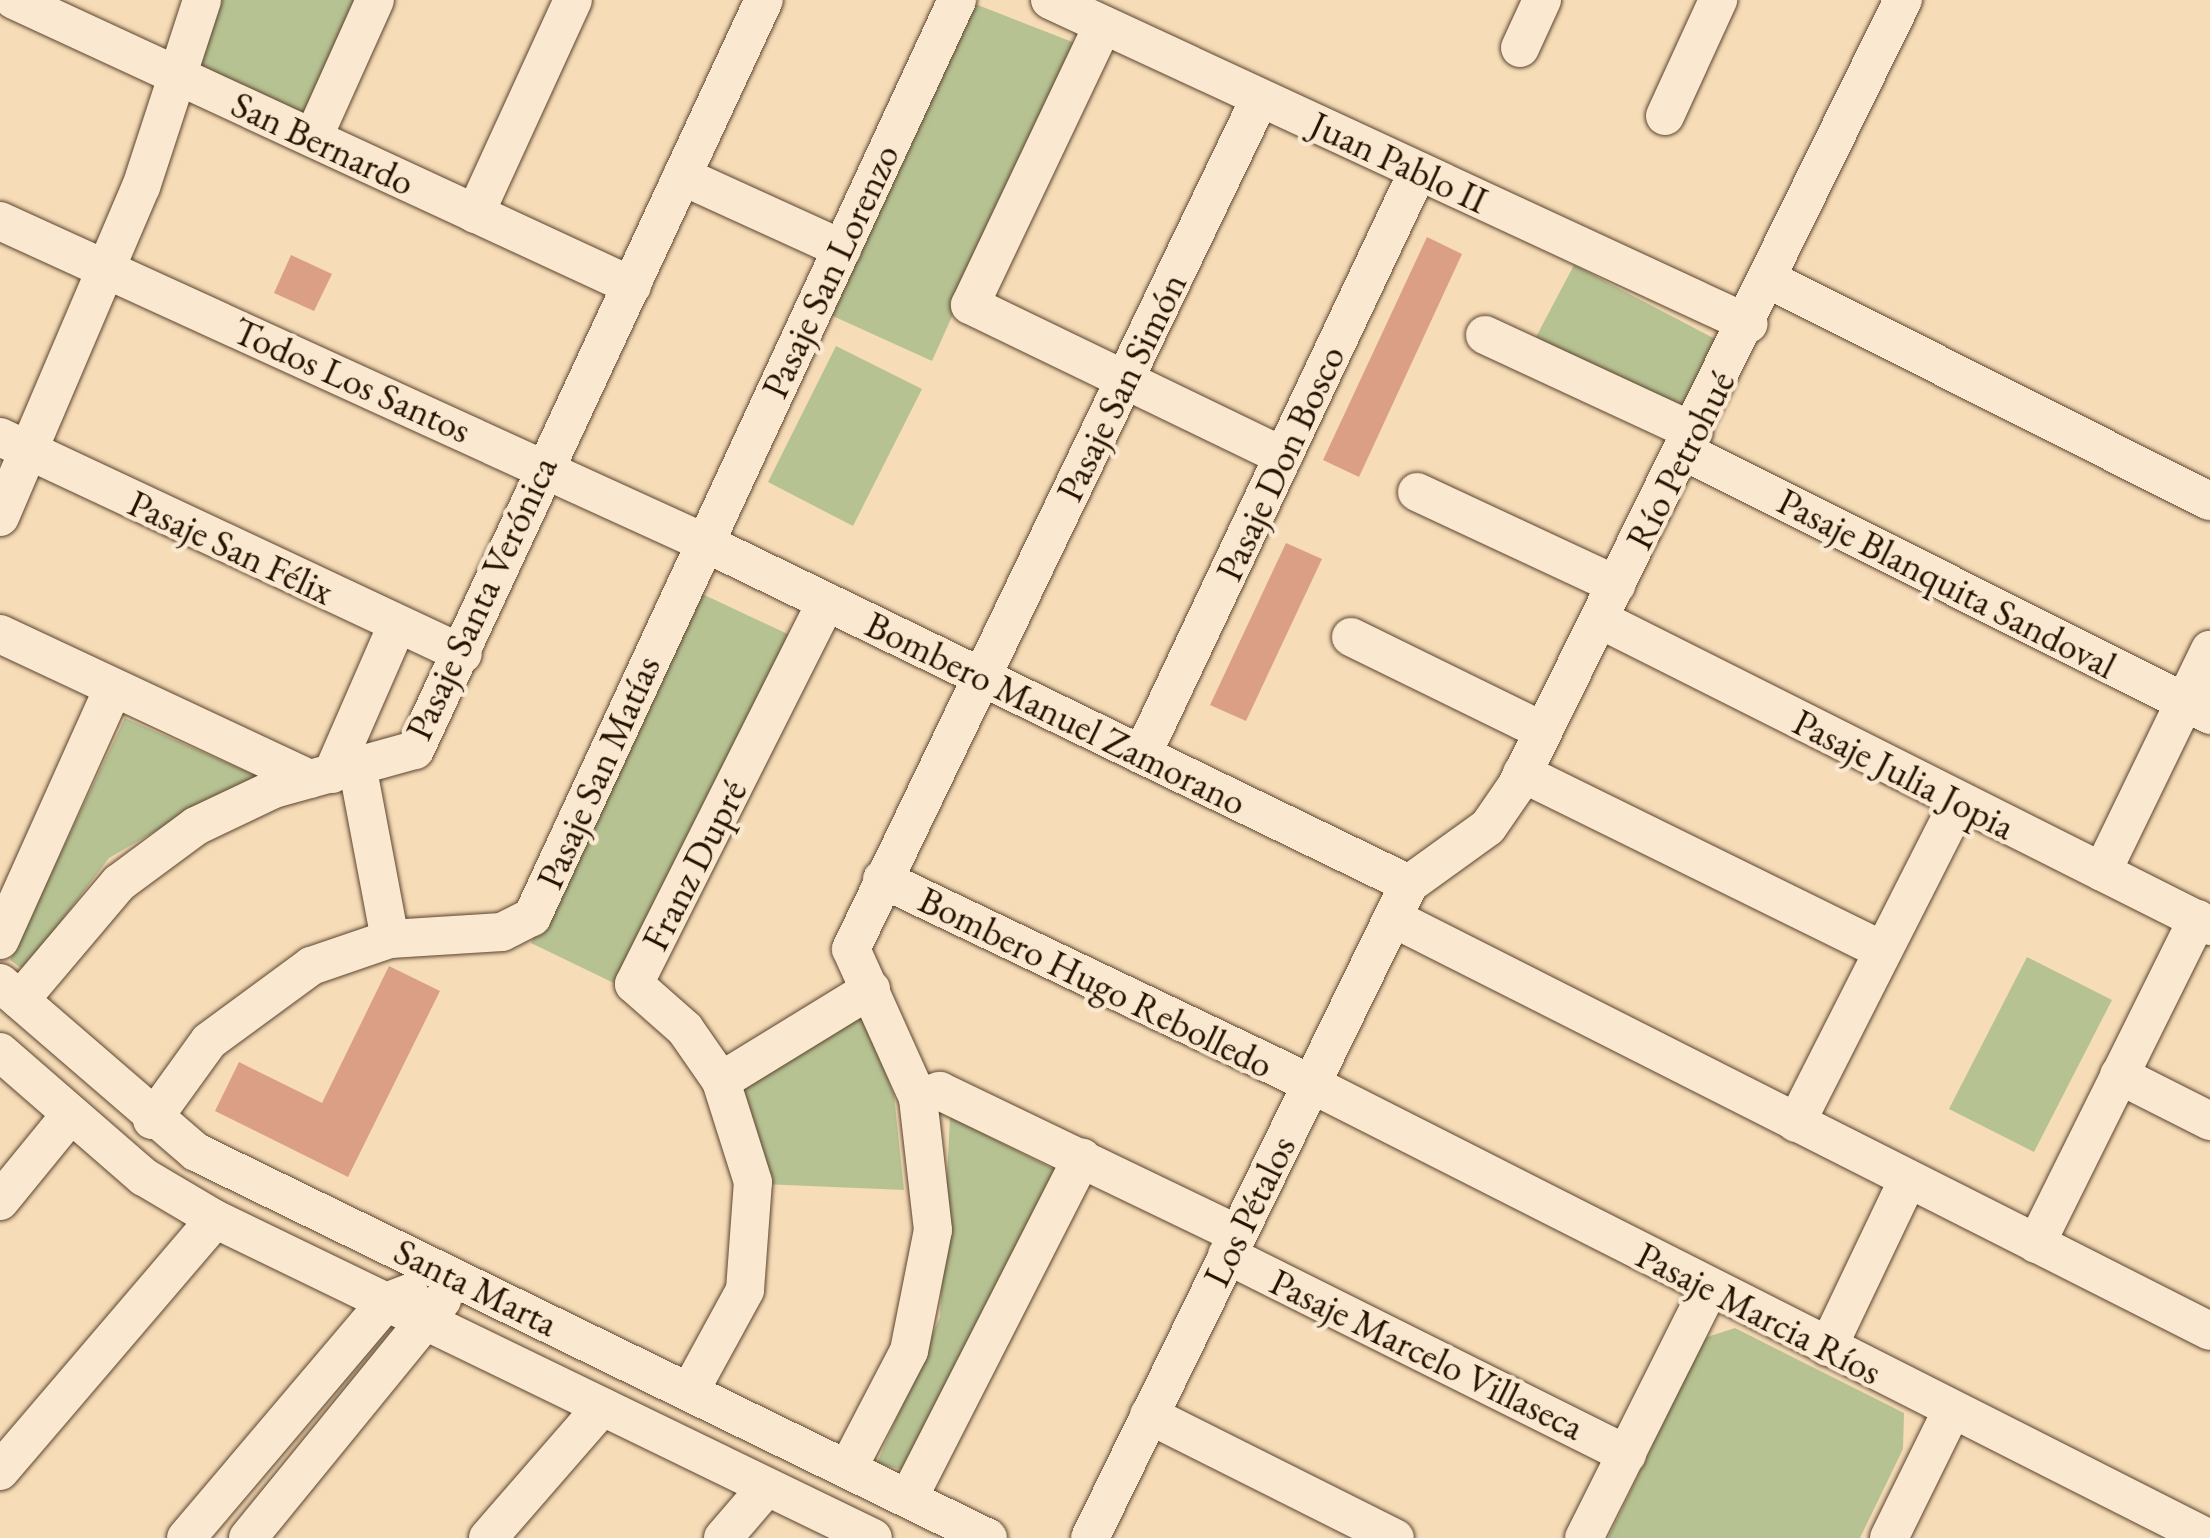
<!DOCTYPE html>
<html>
<head>
<meta charset="utf-8">
<style>
	body { margin:0 }
	#map { position:relative; width:2210px; height:1538px; overflow:hidden; background:#f7dcb8; font-family:"EB Garamond",serif }
	div>[style] { position:absolute }
	.green>* { inset:0; background:#b7c293 }
	.building>* { inset:0; background:#db9f86 }
	.roads { filter:drop-shadow(0 0 2px #5b452e) drop-shadow(0 0 2px #5b452e) }
	.minor>* { height:38px; margin:-19px; padding:0 19px; transform-origin:19px; border-radius:19px; background:#fae8d1 }
	span { translate:-50% -50%; white-space:nowrap; text-align:center; line-height:1.15; -webkit-text-stroke:9px #fae8d1; paint-order:stroke }
	.street-label { font-size:38px; color:#271300 }
</style>
</head>
<body>
<div id="map">
	<div class="green">
		<i style="clip-path:polygon(219px 0,362px 0,307px 120px,200px 65px)"></i>
		<i style="clip-path:polygon(965px 0,1075px 43px,932px 361px,824px 312px)"></i>
		<i style="clip-path:polygon(1574px 265px,1721px 342px,1683px 414px,1536px 337px)"></i>
		<i style="clip-path:polygon(836px 346px,922px 389px,853px 526px,768px 482px)"></i>
		<i style="clip-path:polygon(698px 592px,792px 636px,620px 986px,531px 943px)"></i>
		<i style="clip-path:polygon(125px 718px,268px 781px,211px 799px,109px 858px,24px 970px,10px 960px)"></i>
		<i style="clip-path:polygon(2027px 957px,2112px 1000px,2034px 1152px,1949px 1109px)"></i>
		<i style="clip-path:polygon(863px 1015px,894px 1095px,904px 1190px,761px 1184px,739px 1082px)"></i>
		<i style="clip-path:polygon(950px 1117px,1057px 1171px,903px 1470px,877px 1463px,940px 1317px)"></i>
		<i style="clip-path:polygon(1735px 1328px,1904px 1413px,1903px 1449px,1860px 1538px,1608px 1538px,1704px 1338px)"></i>
	</div>
	<div class="building">
		<i style="clip-path:polygon(1427px 237px,1462px 254px,1359px 477px,1323px 460px)"></i>
		<i style="clip-path:polygon(291px 255px,332px 274px,314px 311px,274px 293px)"></i>
		<i style="clip-path:polygon(1286px 543px,1322px 559px,1246px 721px,1210px 705px)"></i>
		<i style="clip-path:polygon(389px 966px,440px 991px,348px 1177px,215px 1111px,239px 1062px,322px 1103px)"></i>
	</div>
	<div class="roads">
		<div class="minor">
			<i style="left:14px;top:0;width:681px;rotate:24.83deg"></i>
			<i style="left:1050px;top:0;width:770px;rotate:24.87deg"></i>
			<i style="left:1103px;top:25px;width:310px;rotate:115.4deg"></i>
			<i style="left:970px;top:305px;width:348px;rotate:25.8deg"></i>
			<i style="left:1520px;top:48px;width:53px;rotate:-65.4deg"></i>
			<i style="left:1665px;top:116px;width:128px;rotate:-65.4deg"></i>
			<i style="left:313px;top:138px;width:151px;rotate:-65.8deg"></i>
			<i style="left:682px;top:176px;width:176px;rotate:24.5deg"></i>
			<i style="left:475px;top:214px;width:235px;rotate:-65.4deg"></i>
			<i style="left:0;top:221px;width:773px;rotate:24.54deg"></i>
			<i style="left:703px;top:542px;width:784px;rotate:25.85deg"></i>
			<i style="left:1770px;top:280px;width:492px;rotate:26.7deg"></i>
			<i style="left:1485px;top:335px;width:230px;rotate:24.9deg"></i>
			<i style="left:0;top:437px;width:511px;rotate:25.11deg"></i>
			<i style="left:1684px;top:451px;width:589px;rotate:26.65deg"></i>
			<i style="left:1417px;top:492px;width:220px;rotate:25deg"></i>
			<i style="left:0;top:517px;width:359px;rotate:-66.9deg"></i>
			<i style="left:141px;top:187px;width:197px;rotate:-71.9deg"></i>
			<i style="left:1599px;top:619px;width:684px;rotate:26.68deg"></i>
			<i style="left:0;top:634px;width:342px;rotate:25.1deg"></i>
			<i style="left:1351px;top:637px;width:214px;rotate:26.1deg"></i>
			<i style="left:1142px;top:755px;width:646px;rotate:-64.7deg"></i>
			<i style="left:358px;top:770px;width:172px;rotate:79.3deg"></i>
			<i style="left:1522px;top:773px;width:402px;rotate:26.2deg"></i>
			<i style="left:332px;top:774px;width:163px;rotate:-66.4deg"></i>
			<i style="left:2102px;top:872px;width:247px;rotate:-64.1deg"></i>
			<i style="left:882px;top:879px;width:475px;rotate:25.5deg"></i>
			<i style="left:1311px;top:1084px;width:1005px;rotate:26.85deg"></i>
			<i style="left:1393px;top:918px;width:915px;rotate:26.82deg"></i>
			<i style="left:0;top:940px;width:276px;rotate:-65.8deg"></i>
			<i style="left:0;top:983px;width:259px;rotate:40.8deg"></i>
			<i style="left:196px;top:1152px;width:881px;rotate:25.98deg"></i>
			<i style="left:20px;top:1000px;width:153px;rotate:-49.8deg"></i>
			<i style="left:119px;top:883px;width:96px;rotate:-36.5deg"></i>
			<i style="left:196px;top:826px;width:86px;rotate:-25.4deg"></i>
			<i style="left:274px;top:789px;width:146px;rotate:-15.5deg"></i>
			<i style="left:415px;top:750px;width:827px;rotate:-65.05deg"></i>
			<i style="left:0;top:1052px;width:191px;rotate:41deg"></i>
			<i style="left:144px;top:1177px;width:82px;rotate:30.6deg"></i>
			<i style="left:215px;top:1219px;width:731px;rotate:25.86deg"></i>
			<i style="left:2119px;top:1075px;width:102px;rotate:26.8deg"></i>
			<i style="left:721px;top:1081px;width:176px;rotate:-31.5deg"></i>
			<i style="left:918px;top:1098px;width:23px;rotate:-18deg"></i>
			<i style="left:940px;top:1091px;width:330px;rotate:25.7deg"></i>
			<i style="left:152px;top:1120px;width:97px;rotate:-54.2deg"></i>
			<i style="left:209px;top:1041px;width:127px;rotate:-36.3deg"></i>
			<i style="left:311px;top:966px;width:83px;rotate:-18.9deg"></i>
			<i style="left:390px;top:939px;width:112px;rotate:-3.6deg"></i>
			<i style="left:502px;top:932px;width:34px;rotate:-27deg"></i>
			<i style="left:532px;top:917px;width:1011px;rotate:-65.13deg"></i>
			<i style="left:1796px;top:1123px;width:360px;rotate:-63.1deg"></i>
			<i style="left:0;top:1201px;width:112px;rotate:-50.8deg"></i>
			<i style="left:2036px;top:1244px;width:363px;rotate:-63.6deg"></i>
			<i style="left:1227px;top:1255px;width:447px;rotate:26.5deg"></i>
			<i style="left:1828px;top:1347px;width:186px;rotate:-64.5deg"></i>
			<i style="left:690px;top:1391px;width:115px;rotate:-61.4deg"></i>
			<i style="left:745px;top:1290px;width:108px;rotate:-85.8deg"></i>
			<i style="left:753px;top:1182px;width:106px;rotate:-107.6deg"></i>
			<i style="left:721px;top:1081px;width:63px;rotate:-124.7deg"></i>
			<i style="left:685px;top:1029px;width:68px;rotate:-138.6deg"></i>
			<i style="left:634px;top:984px;width:428px;rotate:-63.3deg"></i>
			<i style="left:1149px;top:1415px;width:275px;rotate:26.6deg"></i>
			<i style="left:848px;top:1468px;width:132px;rotate:-62.5deg"></i>
			<i style="left:909px;top:1351px;width:123px;rotate:-78.8deg"></i>
			<i style="left:933px;top:1230px;width:133px;rotate:-96.5deg"></i>
			<i style="left:918px;top:1098px;width:163px;rotate:-114.2deg"></i>
			<i style="left:851px;top:949px;width:944px;rotate:-64.33deg"></i>
			<i style="left:0;top:1471px;width:331px;rotate:-49.5deg"></i>
			<i style="left:909px;top:1497px;width:381px;rotate:-63deg"></i>
			<i style="left:186px;top:1538px;width:309px;rotate:-49.7deg"></i>
			<i style="left:386px;top:1302px;width:25px;rotate:-21deg"></i>
			<i style="left:248px;top:1538px;width:307px;rotate:-50.8deg"></i>
			<i style="left:488px;top:1538px;width:174px;rotate:-49deg"></i>
			<i style="left:723px;top:1538px;width:66px;rotate:-49.3deg"></i>
			<i style="left:1090px;top:1538px;width:728px;rotate:-64deg"></i>
			<i style="left:1409px;top:884px;width:97px;rotate:-35.8deg"></i>
			<i style="left:1488px;top:827px;width:51px;rotate:-55.4deg"></i>
			<i style="left:1517px;top:785px;width:875px;rotate:-63.82deg"></i>
			<i style="left:1584px;top:1538px;width:280px;rotate:-63.4deg"></i>
			<i style="left:1889px;top:1538px;width:143px;rotate:-63.8deg"></i>
		</div>
	</div>
	<div class="street-label">
		<span style="left:323px;top:143px;rotate:25deg">San Bernardo</span>
		<span style="left:1399px;top:162px;rotate:25deg">Juan Pablo II</span>
		<span style="left:830px;top:271px;rotate:-65deg">Pasaje San Lorenzo</span>
		<span style="left:352px;top:380px;rotate:24deg">Todos Los Santos</span>
		<span style="left:1121px;top:387px;rotate:-64deg">Pasaje San Simón</span>
		<span style="left:1680px;top:460px;rotate:-63deg">Río Petrohué</span>
		<span style="left:1280px;top:463px;rotate:-65deg">Pasaje Don Bosco</span>
		<span style="left:231px;top:547px;rotate:25deg">Pasaje San Félix</span>
		<span style="left:1947px;top:583px;rotate:27deg">Pasaje Blanquita Sandoval</span>
		<span style="left:481px;top:598px;rotate:-65deg">Pasaje Santa Verónica</span>
		<span style="left:1056px;top:713px;rotate:26deg">Bombero Manuel Zamorano</span>
		<span style="left:598px;top:772px;rotate:-66deg">Pasaje San Matías</span>
		<span style="left:1904px;top:774px;rotate:27deg">Pasaje Julia Jopia</span>
		<span style="left:694px;top:865px;rotate:-63deg">Franz Dupré</span>
		<span style="left:1096px;top:982px;rotate:26deg">Bombero Hugo Rebolledo</span>
		<span style="left:1249px;top:1211px;rotate:-64deg">Los Pétalos</span>
		<span style="left:476px;top:1287px;rotate:26deg">Santa Marta</span>
		<span style="left:1759px;top:1313px;rotate:27deg">Pasaje Marcia Ríos</span>
		<span style="left:1427px;top:1354px;rotate:26deg">Pasaje Marcelo Villaseca</span>
	</div>
</div>
</body>
</html>
